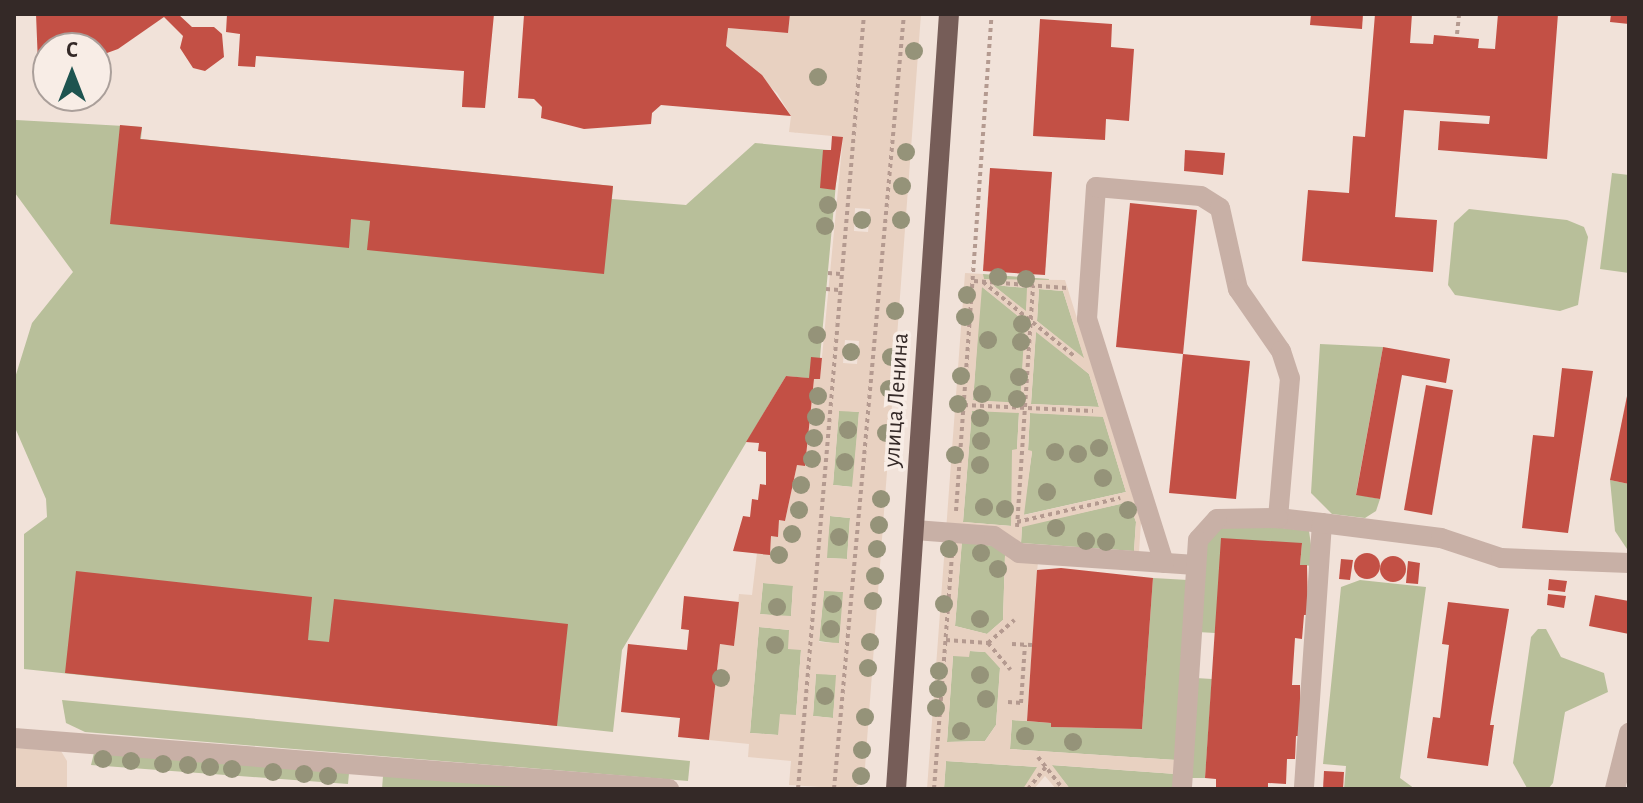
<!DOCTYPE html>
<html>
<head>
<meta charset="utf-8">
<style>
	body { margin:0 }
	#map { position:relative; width:1643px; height:803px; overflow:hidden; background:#f1e2d9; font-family:"Alegreya Sans",sans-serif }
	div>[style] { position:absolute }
	.green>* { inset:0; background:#b8bf9a }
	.plaza>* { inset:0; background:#e8d1c1 }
	.building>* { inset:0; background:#c35045 }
	.round { border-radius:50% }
	.path>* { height:4px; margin-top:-2px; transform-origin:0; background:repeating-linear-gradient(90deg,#b49a90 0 4px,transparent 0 8px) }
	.minor>* { height:20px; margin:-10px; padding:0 10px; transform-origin:10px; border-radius:10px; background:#c8b0a6 }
	.major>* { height:20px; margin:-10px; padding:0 10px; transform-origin:10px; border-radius:10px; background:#765d58 }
	.trees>* { width:18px; height:18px; margin:-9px; border-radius:50%; background:#959379 }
	span { translate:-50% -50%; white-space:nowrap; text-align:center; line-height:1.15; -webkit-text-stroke:7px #f8ede6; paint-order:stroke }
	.street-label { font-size:24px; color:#342927 }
	.frame { position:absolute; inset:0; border:16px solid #342927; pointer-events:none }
	.north { position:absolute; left:32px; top:32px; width:80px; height:80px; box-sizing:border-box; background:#f8ede6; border:2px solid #aa9f9a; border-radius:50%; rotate:0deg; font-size:22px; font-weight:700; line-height:32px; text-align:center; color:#342927 }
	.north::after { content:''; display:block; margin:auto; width:28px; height:36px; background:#1e5450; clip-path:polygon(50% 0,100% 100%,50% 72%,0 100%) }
</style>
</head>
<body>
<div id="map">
	<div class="green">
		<i style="clip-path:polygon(16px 120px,142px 127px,141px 139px,613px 186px,612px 199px,686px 205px,755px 143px,839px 151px,818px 379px,786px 376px,622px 650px,613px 732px,24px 669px,24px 534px,47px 517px,46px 499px,16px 430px,14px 381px,32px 323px,73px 272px,15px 193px)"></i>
		<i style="clip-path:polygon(1612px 173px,1629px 175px,1629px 273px,1600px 269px)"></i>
		<i style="clip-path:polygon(1469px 209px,1567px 220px,1584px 227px,1588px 237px,1578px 305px,1560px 311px,1455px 295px,1448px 285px,1454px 223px)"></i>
		<i style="clip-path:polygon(983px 274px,1049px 279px,1048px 284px,983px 279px)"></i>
		<i style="clip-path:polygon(993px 285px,1028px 288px,1026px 312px)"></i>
		<i style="clip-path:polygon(981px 286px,1026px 322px,1020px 403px,973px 401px)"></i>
		<i style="clip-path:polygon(1039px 289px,1063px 291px,1085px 360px,1037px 321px)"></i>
		<i style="clip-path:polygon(1036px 330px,1089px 374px,1099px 407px,1031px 404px)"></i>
		<i style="clip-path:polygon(1320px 344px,1383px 347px,1356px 494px,1380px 499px,1376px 511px,1365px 518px,1332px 514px,1311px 493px)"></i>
		<i style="clip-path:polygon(839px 410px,859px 412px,853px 487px,833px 485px)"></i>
		<i style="clip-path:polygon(972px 410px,1019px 412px,1017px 450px,1013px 450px,1012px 526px,963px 522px)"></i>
		<i style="clip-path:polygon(1030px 413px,1103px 416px,1126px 492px,1023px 515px,1032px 452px,1028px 451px)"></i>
		<i style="clip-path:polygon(1610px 480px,1629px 484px,1629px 552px,1615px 531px)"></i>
		<i style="clip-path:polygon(1129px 502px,1136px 522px,1134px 551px,1021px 543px,1022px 526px)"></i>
		<i style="clip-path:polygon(830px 516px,850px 518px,847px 559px,826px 558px)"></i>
		<i style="clip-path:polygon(1230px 522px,1309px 531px,1314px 566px,1300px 565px,1302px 544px,1215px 633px,1198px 632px,1206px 538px)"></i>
		<i style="clip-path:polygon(962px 540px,990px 542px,1005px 555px,1003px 620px,987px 634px,955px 626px)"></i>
		<i style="clip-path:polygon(1153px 578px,1188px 580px,1176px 760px,1010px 749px,1012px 720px,1051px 723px,1051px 727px,1142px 729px)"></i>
		<i style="clip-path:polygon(1360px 580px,1426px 587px,1400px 778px,1415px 789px,1344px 789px,1346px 766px,1323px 764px,1341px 587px)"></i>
		<i style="clip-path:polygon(763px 583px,793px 585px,791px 617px,760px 614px)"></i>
		<i style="clip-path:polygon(824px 590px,844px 592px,839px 644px,819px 641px)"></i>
		<i style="clip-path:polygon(759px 627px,790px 630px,801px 650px,796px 715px,778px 735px,750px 733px)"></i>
		<i style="clip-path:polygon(1538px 629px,1546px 629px,1561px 657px,1604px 673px,1608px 692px,1565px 712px,1553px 783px,1548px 789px,1527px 788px,1513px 763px,1531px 637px)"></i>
		<i style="clip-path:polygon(970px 651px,986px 652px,1000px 668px,996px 725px,985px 741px,947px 742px,953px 656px)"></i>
		<i style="clip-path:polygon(816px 673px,837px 675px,833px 718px,813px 716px)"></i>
		<i style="clip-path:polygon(1196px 678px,1212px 679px,1205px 778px,1190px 778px)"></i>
		<i style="clip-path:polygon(62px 700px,690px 761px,688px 781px,85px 732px,66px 723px)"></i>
		<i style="clip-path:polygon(94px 753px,349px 773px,348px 784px,91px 765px)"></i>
		<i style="clip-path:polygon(946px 761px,1037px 767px,1039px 770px,1023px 789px,944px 789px)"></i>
		<i style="clip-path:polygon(1051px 765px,1176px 774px,1174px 789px,1070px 789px)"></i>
		<i style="clip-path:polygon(383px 776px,550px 789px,382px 789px)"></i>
	</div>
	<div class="plaza">
		<i style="clip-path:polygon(evenodd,790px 14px,921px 14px,864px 781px,853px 789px,789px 785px,791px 761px,748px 757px,749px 744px,709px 740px,720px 644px,734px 646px,739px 594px,752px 595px,757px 553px,770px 554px,771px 536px,778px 536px,779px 520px,785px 521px,797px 465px,805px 466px,814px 379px,820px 378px,843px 137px,789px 132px,791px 116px,777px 93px,726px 46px,728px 28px,788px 33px,790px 14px,855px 208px,870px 209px,868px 232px,854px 231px,855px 208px,790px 14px,845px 340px,859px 341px,857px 364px,843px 363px,845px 340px,790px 14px,839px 411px,859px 412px,852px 487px,833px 485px,839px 411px,790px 14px,830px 516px,850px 518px,847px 559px,827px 558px,830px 516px,790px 14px,763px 583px,793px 586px,791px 616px,760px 614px,763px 583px,790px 14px,824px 591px,843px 592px,839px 643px,819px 642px,824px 591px,790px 14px,759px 627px,789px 630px,788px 649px,801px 650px,796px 715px,780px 714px,778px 735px,750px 733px,759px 627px,790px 14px,816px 674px,836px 675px,833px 718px,813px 716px,816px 674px)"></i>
		<i style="clip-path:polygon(evenodd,965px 273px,983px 274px,984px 279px,1065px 280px,1141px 522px,1139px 552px,1134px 551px,1136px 522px,1129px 502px,1022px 527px,1021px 543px,1039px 545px,1027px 721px,1012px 720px,1010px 749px,1176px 760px,1176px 774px,1052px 765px,1070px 789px,1056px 789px,1045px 776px,1034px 789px,1023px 789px,1037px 767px,946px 761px,944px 789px,927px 789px,965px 273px,994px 285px,1027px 288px,1026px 311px,994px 286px,994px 285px,965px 273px,982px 287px,1025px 322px,1020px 403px,973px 400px,982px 287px,965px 273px,1039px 289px,1063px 291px,1084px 358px,1037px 321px,1039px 289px,965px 273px,1036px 332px,1089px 374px,1099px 407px,1031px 404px,1036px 332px,965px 273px,972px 411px,1019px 413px,1017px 449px,1012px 450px,1011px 526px,963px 522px,972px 411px,965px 273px,1030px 413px,1103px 417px,1126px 492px,1024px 515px,1032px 451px,1028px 450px,1030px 413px,965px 273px,962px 541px,999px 547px,1005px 555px,1003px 620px,987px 634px,955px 626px,962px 541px,965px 273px,970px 651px,985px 652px,1000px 668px,996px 725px,985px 741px,947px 742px,953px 656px,969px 657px,970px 651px)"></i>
		<i style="clip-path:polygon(14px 748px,61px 751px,67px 761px,67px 789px,14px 789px)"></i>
	</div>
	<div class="building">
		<i style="clip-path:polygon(36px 14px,178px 14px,192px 27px,214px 27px,222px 34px,224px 57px,205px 71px,193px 68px,180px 48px,183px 36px,164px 17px,118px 49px,96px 57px,96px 48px,48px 48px,48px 64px,38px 64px)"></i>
		<i style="clip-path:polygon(227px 14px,494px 14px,485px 108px,462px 107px,464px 71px,256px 56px,255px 67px,238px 66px,240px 34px,226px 32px)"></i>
		<i style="clip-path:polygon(790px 14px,788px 33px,728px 28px,726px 46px,762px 75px,791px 116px,661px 105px,652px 113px,651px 124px,584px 129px,541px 118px,542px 107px,534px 99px,518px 98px,524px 15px)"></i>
		<i style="clip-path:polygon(1311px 14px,1363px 14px,1362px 29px,1310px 25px)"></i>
		<i style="clip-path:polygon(1375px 14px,1412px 14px,1410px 43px,1433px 44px,1434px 35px,1479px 39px,1478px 48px,1495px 49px,1498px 14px,1558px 14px,1547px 159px,1438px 150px,1440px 121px,1489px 124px,1490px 116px,1404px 110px,1395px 217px,1437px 220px,1433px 272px,1302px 261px,1308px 190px,1349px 193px,1353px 136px,1365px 137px)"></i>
		<i style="clip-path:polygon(1611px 14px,1629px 14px,1629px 24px,1610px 22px)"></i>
		<i style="clip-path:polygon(1040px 19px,1112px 24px,1111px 47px,1134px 49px,1129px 121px,1106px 119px,1105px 140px,1033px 136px)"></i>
		<i style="clip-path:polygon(120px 125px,142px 127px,140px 139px,613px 186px,604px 274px,367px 250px,370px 221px,351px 219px,349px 248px,110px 224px)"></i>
		<i style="clip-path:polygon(832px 136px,843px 137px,835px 190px,820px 188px,823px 150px,831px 150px)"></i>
		<i style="clip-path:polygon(1185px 150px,1225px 153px,1223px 175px,1184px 171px)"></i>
		<i style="clip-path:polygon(990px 168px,1052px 172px,1045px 275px,983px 271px)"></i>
		<i style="clip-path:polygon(1130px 203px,1197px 210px,1183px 354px,1116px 347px)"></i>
		<i style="clip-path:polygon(1383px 347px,1450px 359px,1446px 383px,1402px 375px,1380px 499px,1356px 495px)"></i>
		<i style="clip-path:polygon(1183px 354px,1250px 361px,1236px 499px,1169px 493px)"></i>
		<i style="clip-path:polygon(811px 357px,822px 358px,820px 379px,814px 379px,805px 466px,797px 465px,785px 521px,779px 520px,778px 537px,771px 536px,770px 555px,733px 551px,743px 516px,750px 517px,752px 499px,758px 500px,760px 484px,766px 485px,766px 452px,758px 451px,759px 443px,746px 442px,786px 376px,809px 378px)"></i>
		<i style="clip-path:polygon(1562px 368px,1593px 371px,1568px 533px,1522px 528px,1533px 435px,1554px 437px)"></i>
		<i style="clip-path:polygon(1426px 385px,1453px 390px,1432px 515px,1404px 510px)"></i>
		<i style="clip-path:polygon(1628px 391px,1629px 392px,1629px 484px,1610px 480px)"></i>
		<i style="clip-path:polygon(1221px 538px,1302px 543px,1300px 565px,1307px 565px,1308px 615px,1304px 615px,1302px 639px,1295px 638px,1292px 685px,1300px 685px,1301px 736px,1296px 736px,1295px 759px,1287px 759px,1286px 784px,1268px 783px,1268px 789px,1216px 789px,1216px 779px,1205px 778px)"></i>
		<i class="round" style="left:1354px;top:553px;width:26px;height:26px"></i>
		<i class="round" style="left:1380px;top:556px;width:26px;height:26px"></i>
		<i style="clip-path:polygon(1341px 559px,1353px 560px,1350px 580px,1339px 579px)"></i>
		<i style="clip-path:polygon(1408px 561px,1420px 563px,1418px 584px,1406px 583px)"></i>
		<i style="clip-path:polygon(1061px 568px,1153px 578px,1142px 729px,1051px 727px,1051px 723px,1027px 721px,1037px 570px)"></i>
		<i style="clip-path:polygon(76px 571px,312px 597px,308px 640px,329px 642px,334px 599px,568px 624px,557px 726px,65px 673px)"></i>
		<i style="clip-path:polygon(1549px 579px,1567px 581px,1565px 592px,1548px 590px)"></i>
		<i style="clip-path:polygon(1548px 594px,1566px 596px,1564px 608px,1547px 605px)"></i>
		<i style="clip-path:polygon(1595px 595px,1629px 601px,1629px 634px,1589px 626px)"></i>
		<i style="clip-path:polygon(684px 596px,739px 602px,734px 646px,720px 644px,709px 740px,678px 737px,680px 718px,621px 712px,628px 644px,687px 650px,689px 630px,681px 629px)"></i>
		<i style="clip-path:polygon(1448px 602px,1509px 609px,1490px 725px,1494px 725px,1488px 766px,1427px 758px,1433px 717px,1440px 718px,1449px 645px,1442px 644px)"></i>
		<i style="clip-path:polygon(1324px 771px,1344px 772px,1343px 789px,1323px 789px)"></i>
	</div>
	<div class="path">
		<i style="left:1457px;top:34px;width:20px;rotate:-84deg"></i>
		<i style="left:828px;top:273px;width:12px;rotate:5deg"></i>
		<i style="left:974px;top:281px;width:93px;rotate:4.3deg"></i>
		<i style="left:983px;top:282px;width:117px;rotate:39.1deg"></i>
		<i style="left:826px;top:289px;width:13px;rotate:4deg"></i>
		<i style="left:964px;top:405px;width:129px;rotate:2.7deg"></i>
		<i style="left:956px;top:511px;width:498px;rotate:-85.9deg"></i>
		<i style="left:1017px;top:522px;width:106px;rotate:-13.1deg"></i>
		<i style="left:1017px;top:527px;width:242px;rotate:-86.2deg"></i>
		<i style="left:946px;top:640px;width:42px;rotate:4.1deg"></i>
		<i style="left:988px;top:643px;width:35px;rotate:-41deg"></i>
		<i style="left:988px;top:643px;width:35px;rotate:50deg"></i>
		<i style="left:1012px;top:644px;width:20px;rotate:3deg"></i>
		<i style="left:1008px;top:702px;width:13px;rotate:4deg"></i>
		<i style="left:1021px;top:703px;width:58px;rotate:-86.1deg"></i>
		<i style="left:1038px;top:757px;width:41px;rotate:52deg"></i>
		<i style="left:798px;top:789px;width:778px;rotate:-85.13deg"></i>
		<i style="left:834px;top:789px;width:778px;rotate:-84.84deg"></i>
		<i style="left:934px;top:789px;width:234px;rotate:-85.6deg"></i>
		<i style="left:1028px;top:789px;width:28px;rotate:-51deg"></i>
	</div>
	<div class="minor">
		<i style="left:1278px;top:518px;width:44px;rotate:6.5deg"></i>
		<i style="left:1322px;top:523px;width:267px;rotate:93.9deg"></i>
		<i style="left:1322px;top:523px;width:120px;rotate:7.2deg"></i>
		<i style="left:1441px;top:538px;width:63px;rotate:18.4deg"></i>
		<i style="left:1501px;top:558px;width:128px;rotate:2.2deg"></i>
		<i style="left:915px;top:530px;width:79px;rotate:4.3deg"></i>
		<i style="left:994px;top:536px;width:30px;rotate:34deg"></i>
		<i style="left:1019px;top:553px;width:177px;rotate:3.9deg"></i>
		<i style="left:1164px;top:563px;width:256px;rotate:-107.5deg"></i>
		<i style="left:1087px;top:319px;width:132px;rotate:-86.1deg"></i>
		<i style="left:1096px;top:187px;width:105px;rotate:4.9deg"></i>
		<i style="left:1201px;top:196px;width:22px;rotate:32deg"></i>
		<i style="left:1220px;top:208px;width:83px;rotate:77.5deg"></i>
		<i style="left:1238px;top:289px;width:75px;rotate:55.3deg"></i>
		<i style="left:1281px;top:351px;width:28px;rotate:72deg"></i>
		<i style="left:1290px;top:378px;width:141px;rotate:94.9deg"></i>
		<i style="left:1278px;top:518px;width:61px;rotate:179.1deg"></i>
		<i style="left:1217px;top:519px;width:28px;rotate:132deg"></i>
		<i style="left:1198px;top:540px;width:250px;rotate:93.7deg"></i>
		<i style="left:14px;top:738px;width:657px;rotate:4.45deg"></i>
		<i style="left:1615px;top:789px;width:58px;rotate:-76deg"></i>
	</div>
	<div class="major">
		<i style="left:896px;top:789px;width:777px;rotate:-86.09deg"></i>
	</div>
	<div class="trees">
		<i style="left:914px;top:51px"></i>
		<i style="left:818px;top:77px"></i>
		<i style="left:906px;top:152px"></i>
		<i style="left:902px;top:186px"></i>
		<i style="left:828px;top:205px"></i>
		<i style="left:862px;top:220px"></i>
		<i style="left:901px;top:220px"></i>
		<i style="left:825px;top:226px"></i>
		<i style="left:998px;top:277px"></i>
		<i style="left:1026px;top:279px"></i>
		<i style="left:967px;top:295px"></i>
		<i style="left:895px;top:311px"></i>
		<i style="left:965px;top:317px"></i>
		<i style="left:1022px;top:324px"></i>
		<i style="left:817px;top:335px"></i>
		<i style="left:988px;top:340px"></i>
		<i style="left:1021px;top:342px"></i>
		<i style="left:851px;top:352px"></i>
		<i style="left:891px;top:357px"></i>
		<i style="left:961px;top:376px"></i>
		<i style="left:1019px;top:377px"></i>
		<i style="left:889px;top:389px"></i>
		<i style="left:982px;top:394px"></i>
		<i style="left:818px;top:396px"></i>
		<i style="left:1017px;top:399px"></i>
		<i style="left:958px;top:404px"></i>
		<i style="left:816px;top:417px"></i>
		<i style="left:980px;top:418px"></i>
		<i style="left:848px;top:430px"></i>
		<i style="left:886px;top:433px"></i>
		<i style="left:814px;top:438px"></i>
		<i style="left:981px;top:441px"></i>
		<i style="left:1099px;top:448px"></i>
		<i style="left:1055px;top:452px"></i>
		<i style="left:1078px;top:454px"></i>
		<i style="left:955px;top:455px"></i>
		<i style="left:812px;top:459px"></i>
		<i style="left:845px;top:462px"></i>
		<i style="left:980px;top:465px"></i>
		<i style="left:1103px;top:478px"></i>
		<i style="left:801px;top:485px"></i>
		<i style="left:1047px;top:492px"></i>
		<i style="left:881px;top:499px"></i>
		<i style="left:984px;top:507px"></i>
		<i style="left:1005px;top:509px"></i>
		<i style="left:799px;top:510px"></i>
		<i style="left:1128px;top:510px"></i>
		<i style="left:879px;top:525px"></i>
		<i style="left:1056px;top:528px"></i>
		<i style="left:792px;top:534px"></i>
		<i style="left:839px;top:537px"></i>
		<i style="left:1086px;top:541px"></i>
		<i style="left:1106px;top:542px"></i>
		<i style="left:877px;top:549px"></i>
		<i style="left:949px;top:549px"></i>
		<i style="left:981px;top:553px"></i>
		<i style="left:779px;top:555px"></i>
		<i style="left:998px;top:569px"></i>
		<i style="left:875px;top:576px"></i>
		<i style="left:873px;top:601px"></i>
		<i style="left:833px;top:604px"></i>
		<i style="left:944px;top:604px"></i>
		<i style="left:777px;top:607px"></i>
		<i style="left:980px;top:619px"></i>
		<i style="left:831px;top:629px"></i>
		<i style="left:870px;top:642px"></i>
		<i style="left:775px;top:645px"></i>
		<i style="left:868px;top:668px"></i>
		<i style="left:939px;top:671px"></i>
		<i style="left:980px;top:675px"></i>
		<i style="left:721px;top:678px"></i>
		<i style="left:938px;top:689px"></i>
		<i style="left:825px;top:696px"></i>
		<i style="left:986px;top:699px"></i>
		<i style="left:936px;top:708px"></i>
		<i style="left:865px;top:717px"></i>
		<i style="left:961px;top:731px"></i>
		<i style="left:1025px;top:736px"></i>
		<i style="left:1073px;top:742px"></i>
		<i style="left:862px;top:750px"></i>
		<i style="left:103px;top:759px"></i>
		<i style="left:131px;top:761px"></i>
		<i style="left:163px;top:764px"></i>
		<i style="left:188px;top:765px"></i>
		<i style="left:210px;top:767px"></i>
		<i style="left:232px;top:769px"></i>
		<i style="left:273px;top:772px"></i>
		<i style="left:304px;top:774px"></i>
		<i style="left:328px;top:776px"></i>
		<i style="left:861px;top:776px"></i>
	</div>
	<div class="street-label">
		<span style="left:897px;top:400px;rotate:-86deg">улица Ленина</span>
	</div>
	<div class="frame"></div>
	<div class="north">С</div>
</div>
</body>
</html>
